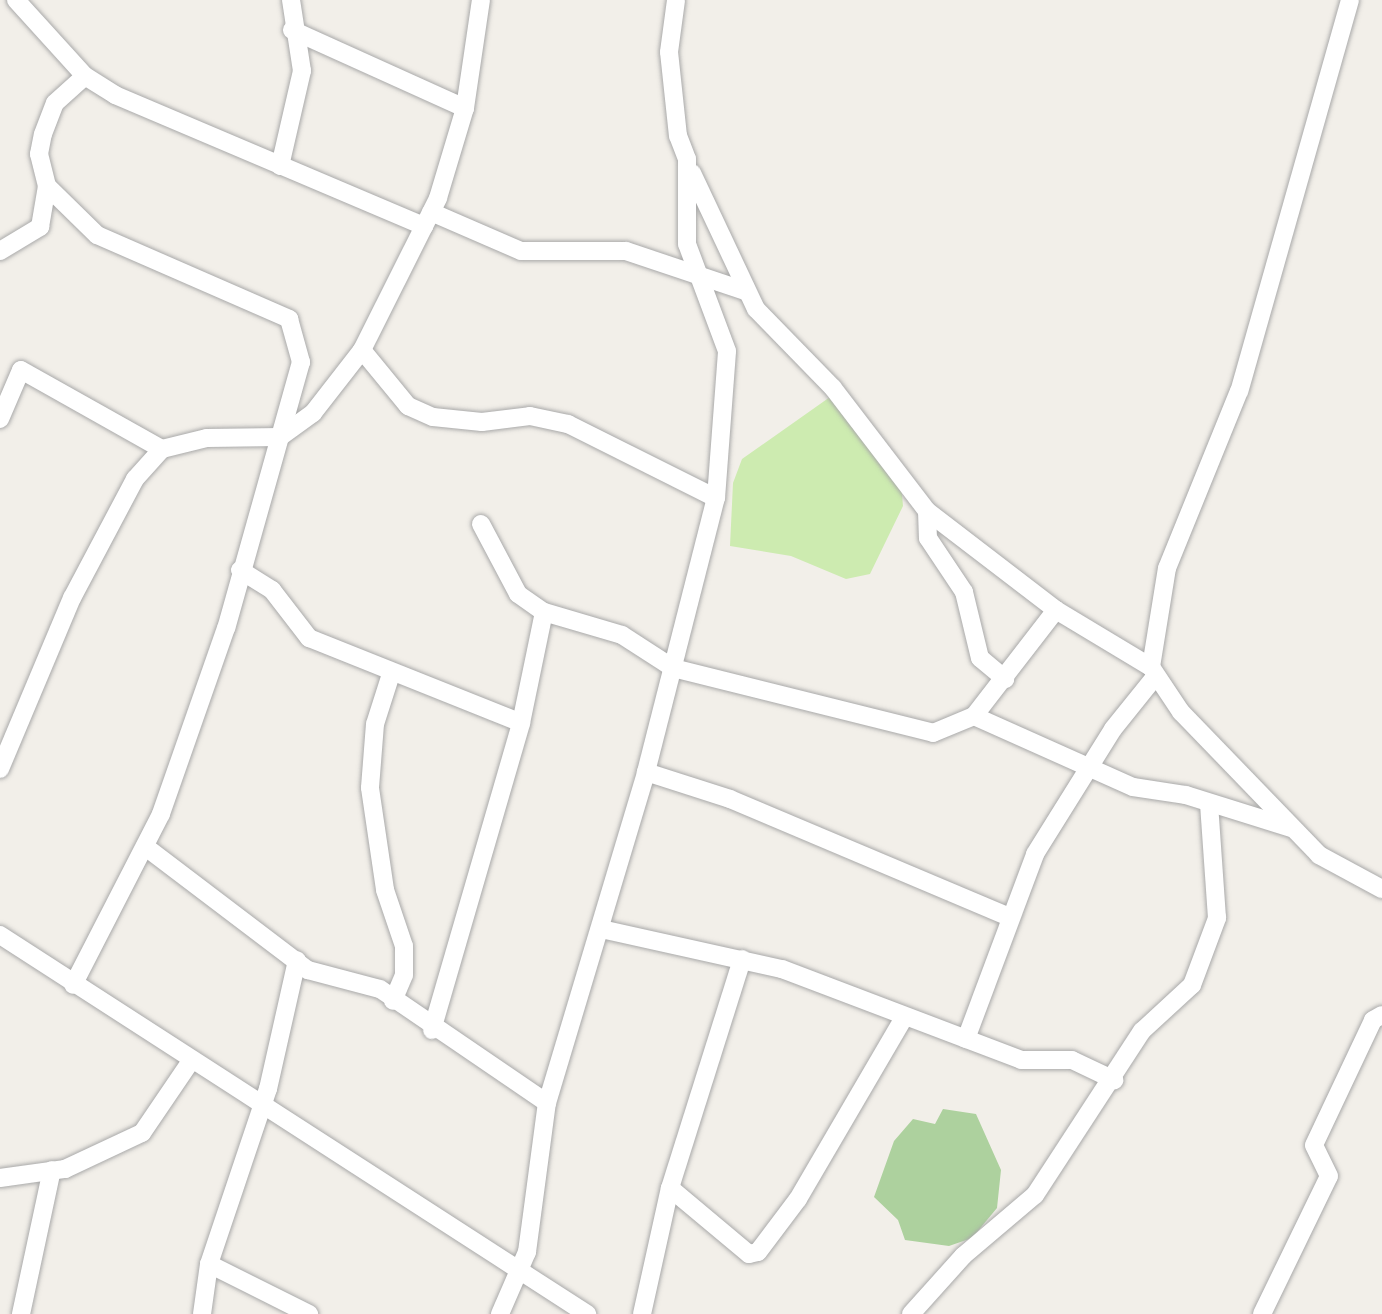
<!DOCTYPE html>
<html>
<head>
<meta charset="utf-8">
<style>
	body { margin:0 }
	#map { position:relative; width:1382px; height:1314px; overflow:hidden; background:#f2efe9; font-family:Arial,sans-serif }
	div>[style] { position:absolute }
	.grass>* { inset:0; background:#cdebb0 }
	.forest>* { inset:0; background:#add19e }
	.roads { filter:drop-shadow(0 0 2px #a9a9a9) drop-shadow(0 0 2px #a9a9a9) }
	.street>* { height:18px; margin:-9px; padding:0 9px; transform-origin:9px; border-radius:9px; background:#fff }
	span { translate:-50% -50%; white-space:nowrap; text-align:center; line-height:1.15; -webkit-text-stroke:9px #fff; paint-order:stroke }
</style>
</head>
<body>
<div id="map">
	<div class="grass">
		<i style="clip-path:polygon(830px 397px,901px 483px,903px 506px,870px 574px,846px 579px,791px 556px,730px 546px,733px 483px,742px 459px)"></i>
	</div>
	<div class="forest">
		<i style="clip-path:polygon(943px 1109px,976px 1114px,1001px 1170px,997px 1208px,972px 1238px,949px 1246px,905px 1240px,898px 1220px,874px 1197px,894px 1141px,913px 1119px,935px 1124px)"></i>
	</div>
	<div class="roads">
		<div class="street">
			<i style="left:16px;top:0;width:103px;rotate:47.8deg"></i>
			<i style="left:85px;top:76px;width:36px;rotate:32deg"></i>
			<i style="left:115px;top:95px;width:336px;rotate:23deg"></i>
			<i style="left:1350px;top:0;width:406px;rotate:105.8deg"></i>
			<i style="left:1239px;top:391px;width:191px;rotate:112.1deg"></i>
			<i style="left:1167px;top:568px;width:100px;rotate:99.2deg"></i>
			<i style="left:1151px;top:667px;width:54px;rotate:56.3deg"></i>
			<i style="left:1181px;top:712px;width:199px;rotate:46deg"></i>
			<i style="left:1319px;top:855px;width:72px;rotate:28.4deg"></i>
			<i style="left:292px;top:30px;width:190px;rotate:24.3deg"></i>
			<i style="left:280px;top:166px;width:98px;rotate:-77deg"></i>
			<i style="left:302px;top:71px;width:72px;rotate:-98.8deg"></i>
			<i style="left:692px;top:173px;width:150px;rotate:64.8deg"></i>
			<i style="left:756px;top:309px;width:110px;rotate:45.7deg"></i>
			<i style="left:833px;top:388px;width:155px;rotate:52.6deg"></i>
			<i style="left:927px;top:511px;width:163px;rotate:37.5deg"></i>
			<i style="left:1056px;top:610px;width:111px;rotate:31deg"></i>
			<i style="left:47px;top:186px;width:70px;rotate:44.4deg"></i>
			<i style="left:97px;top:235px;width:210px;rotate:23.6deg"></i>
			<i style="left:289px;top:319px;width:45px;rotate:74.4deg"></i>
			<i style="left:301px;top:362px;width:276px;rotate:105.7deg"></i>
			<i style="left:226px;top:628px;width:197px;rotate:109.3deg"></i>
			<i style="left:161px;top:814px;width:192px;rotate:117.2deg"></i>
			<i style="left:431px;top:212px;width:98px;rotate:23.4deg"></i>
			<i style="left:521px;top:251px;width:105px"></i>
			<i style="left:626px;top:251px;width:126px;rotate:18.6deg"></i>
			<i style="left:0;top:251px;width:47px;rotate:-31deg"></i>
			<i style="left:40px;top:227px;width:42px;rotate:-80.3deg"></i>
			<i style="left:47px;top:186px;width:33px;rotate:-104deg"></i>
			<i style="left:39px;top:154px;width:20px;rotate:-79deg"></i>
			<i style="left:43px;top:134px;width:33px;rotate:-69deg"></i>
			<i style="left:55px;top:103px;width:40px;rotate:-42deg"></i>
			<i style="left:362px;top:350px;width:72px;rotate:50.6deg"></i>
			<i style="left:408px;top:406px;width:27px;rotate:24deg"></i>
			<i style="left:433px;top:417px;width:49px;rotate:5.8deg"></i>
			<i style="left:482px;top:422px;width:48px;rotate:-7.1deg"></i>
			<i style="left:530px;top:416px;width:39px;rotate:12deg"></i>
			<i style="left:568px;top:424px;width:165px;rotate:26.6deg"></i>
			<i style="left:0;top:419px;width:53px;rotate:-66.8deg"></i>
			<i style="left:21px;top:370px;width:162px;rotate:29.3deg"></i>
			<i style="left:927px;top:511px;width:27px;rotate:88deg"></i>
			<i style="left:928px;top:538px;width:65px;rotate:56.3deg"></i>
			<i style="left:964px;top:592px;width:68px;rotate:76.4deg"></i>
			<i style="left:980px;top:658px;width:33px;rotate:40deg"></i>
			<i style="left:481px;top:524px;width:79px;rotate:62.1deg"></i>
			<i style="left:518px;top:594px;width:32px;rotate:35deg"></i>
			<i style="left:544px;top:612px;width:81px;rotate:16.4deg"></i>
			<i style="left:622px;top:635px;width:61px;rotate:32.9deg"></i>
			<i style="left:673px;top:668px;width:268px;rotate:14deg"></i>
			<i style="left:933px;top:733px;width:44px;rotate:-22.5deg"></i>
			<i style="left:974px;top:716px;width:134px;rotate:-52.3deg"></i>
			<i style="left:240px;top:570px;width:38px;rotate:32deg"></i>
			<i style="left:272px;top:590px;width:61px;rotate:52.4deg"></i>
			<i style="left:309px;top:638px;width:228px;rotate:21.8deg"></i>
			<i style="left:391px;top:674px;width:52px;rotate:107.7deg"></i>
			<i style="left:375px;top:724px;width:64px;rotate:94.5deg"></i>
			<i style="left:370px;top:788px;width:103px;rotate:81.6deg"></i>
			<i style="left:385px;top:890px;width:59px;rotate:71.3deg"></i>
			<i style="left:404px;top:946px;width:29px;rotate:90deg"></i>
			<i style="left:404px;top:975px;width:28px;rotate:113deg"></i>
			<i style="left:974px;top:716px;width:174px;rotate:24.1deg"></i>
			<i style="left:1133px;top:787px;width:54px;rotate:8.6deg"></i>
			<i style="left:1186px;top:795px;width:110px;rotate:17.4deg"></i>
			<i style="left:0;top:769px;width:186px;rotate:-67.2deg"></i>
			<i style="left:72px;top:598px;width:135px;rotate:-62.1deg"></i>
			<i style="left:135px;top:479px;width:40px;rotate:-48deg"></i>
			<i style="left:162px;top:449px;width:46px;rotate:-13.7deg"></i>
			<i style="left:207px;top:438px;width:73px;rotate:-0.8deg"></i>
			<i style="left:280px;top:437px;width:41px;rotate:-36deg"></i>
			<i style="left:313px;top:413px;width:80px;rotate:-52.1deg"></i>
			<i style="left:362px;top:350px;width:170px;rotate:-63.4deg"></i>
			<i style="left:438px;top:198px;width:94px;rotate:-73.3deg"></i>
			<i style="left:465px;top:108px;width:109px;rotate:-81.6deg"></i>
			<i style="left:646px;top:772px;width:88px;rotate:17.8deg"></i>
			<i style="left:730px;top:799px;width:301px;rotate:22.9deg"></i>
			<i style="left:147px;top:848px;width:202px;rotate:37.2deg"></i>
			<i style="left:308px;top:970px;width:74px;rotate:14.8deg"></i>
			<i style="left:380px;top:989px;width:202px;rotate:34.3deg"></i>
			<i style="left:601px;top:929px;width:185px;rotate:12.5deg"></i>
			<i style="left:782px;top:969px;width:256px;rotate:20.8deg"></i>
			<i style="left:1021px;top:1060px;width:51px"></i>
			<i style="left:1072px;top:1060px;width:47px;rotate:25.5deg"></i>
			<i style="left:0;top:935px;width:699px;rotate:32.85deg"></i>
			<i style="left:432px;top:1030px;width:320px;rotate:-73.8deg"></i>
			<i style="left:521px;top:723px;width:113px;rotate:-78.3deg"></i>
			<i style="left:966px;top:1039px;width:197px;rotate:-69.5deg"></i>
			<i style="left:1035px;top:854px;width:147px;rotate:-58deg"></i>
			<i style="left:1113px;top:729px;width:65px;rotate:-51.2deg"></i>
			<i style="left:0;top:1178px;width:66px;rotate:-7.9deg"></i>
			<i style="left:65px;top:1169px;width:85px;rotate:-25.1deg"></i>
			<i style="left:142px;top:1133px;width:87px;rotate:-55.8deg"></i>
			<i style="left:670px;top:1188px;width:103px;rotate:39.9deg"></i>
			<i style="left:749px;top:1254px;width:9px;rotate:-13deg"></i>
			<i style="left:758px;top:1252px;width:66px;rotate:-53deg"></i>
			<i style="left:798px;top:1199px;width:208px;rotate:-59.7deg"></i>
			<i style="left:209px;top:1264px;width:112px;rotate:26.6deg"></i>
			<i style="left:21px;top:1314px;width:147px;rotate:-77.9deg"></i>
			<i style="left:202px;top:1314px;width:50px;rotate:-82deg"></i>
			<i style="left:209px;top:1264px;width:185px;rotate:-71.4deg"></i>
			<i style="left:268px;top:1089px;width:132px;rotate:-77.3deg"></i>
			<i style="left:500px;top:1314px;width:68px;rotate:-66.5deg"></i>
			<i style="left:527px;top:1252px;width:150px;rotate:-82.4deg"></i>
			<i style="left:547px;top:1103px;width:345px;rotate:-73.3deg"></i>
			<i style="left:646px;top:772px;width:283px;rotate:-75.7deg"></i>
			<i style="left:716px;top:498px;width:147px;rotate:-85.7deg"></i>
			<i style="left:727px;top:351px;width:114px;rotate:-110.5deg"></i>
			<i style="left:687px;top:244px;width:85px;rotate:-90deg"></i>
			<i style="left:687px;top:159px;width:25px;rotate:-111deg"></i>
			<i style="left:678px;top:136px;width:84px;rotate:-96.1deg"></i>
			<i style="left:669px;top:52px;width:52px;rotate:-82.3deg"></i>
			<i style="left:642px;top:1314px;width:129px;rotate:-77.5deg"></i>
			<i style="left:670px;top:1188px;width:240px;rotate:-72.5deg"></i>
			<i style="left:911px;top:1314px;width:78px;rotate:-48.1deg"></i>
			<i style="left:963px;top:1256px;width:94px;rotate:-40.3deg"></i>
			<i style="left:1035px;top:1195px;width:196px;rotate:-56.9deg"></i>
			<i style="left:1142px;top:1031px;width:68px;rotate:-42.6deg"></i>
			<i style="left:1192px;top:985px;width:72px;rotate:-69.5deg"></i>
			<i style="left:1217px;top:918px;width:115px;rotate:-94deg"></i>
			<i style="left:1262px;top:1314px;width:153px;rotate:-64.1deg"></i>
			<i style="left:1329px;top:1176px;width:34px;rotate:-116deg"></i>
			<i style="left:1314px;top:1145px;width:138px;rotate:-64.7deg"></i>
			<i style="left:1373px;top:1020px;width:10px;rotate:-29deg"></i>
		</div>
	</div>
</div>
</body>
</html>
